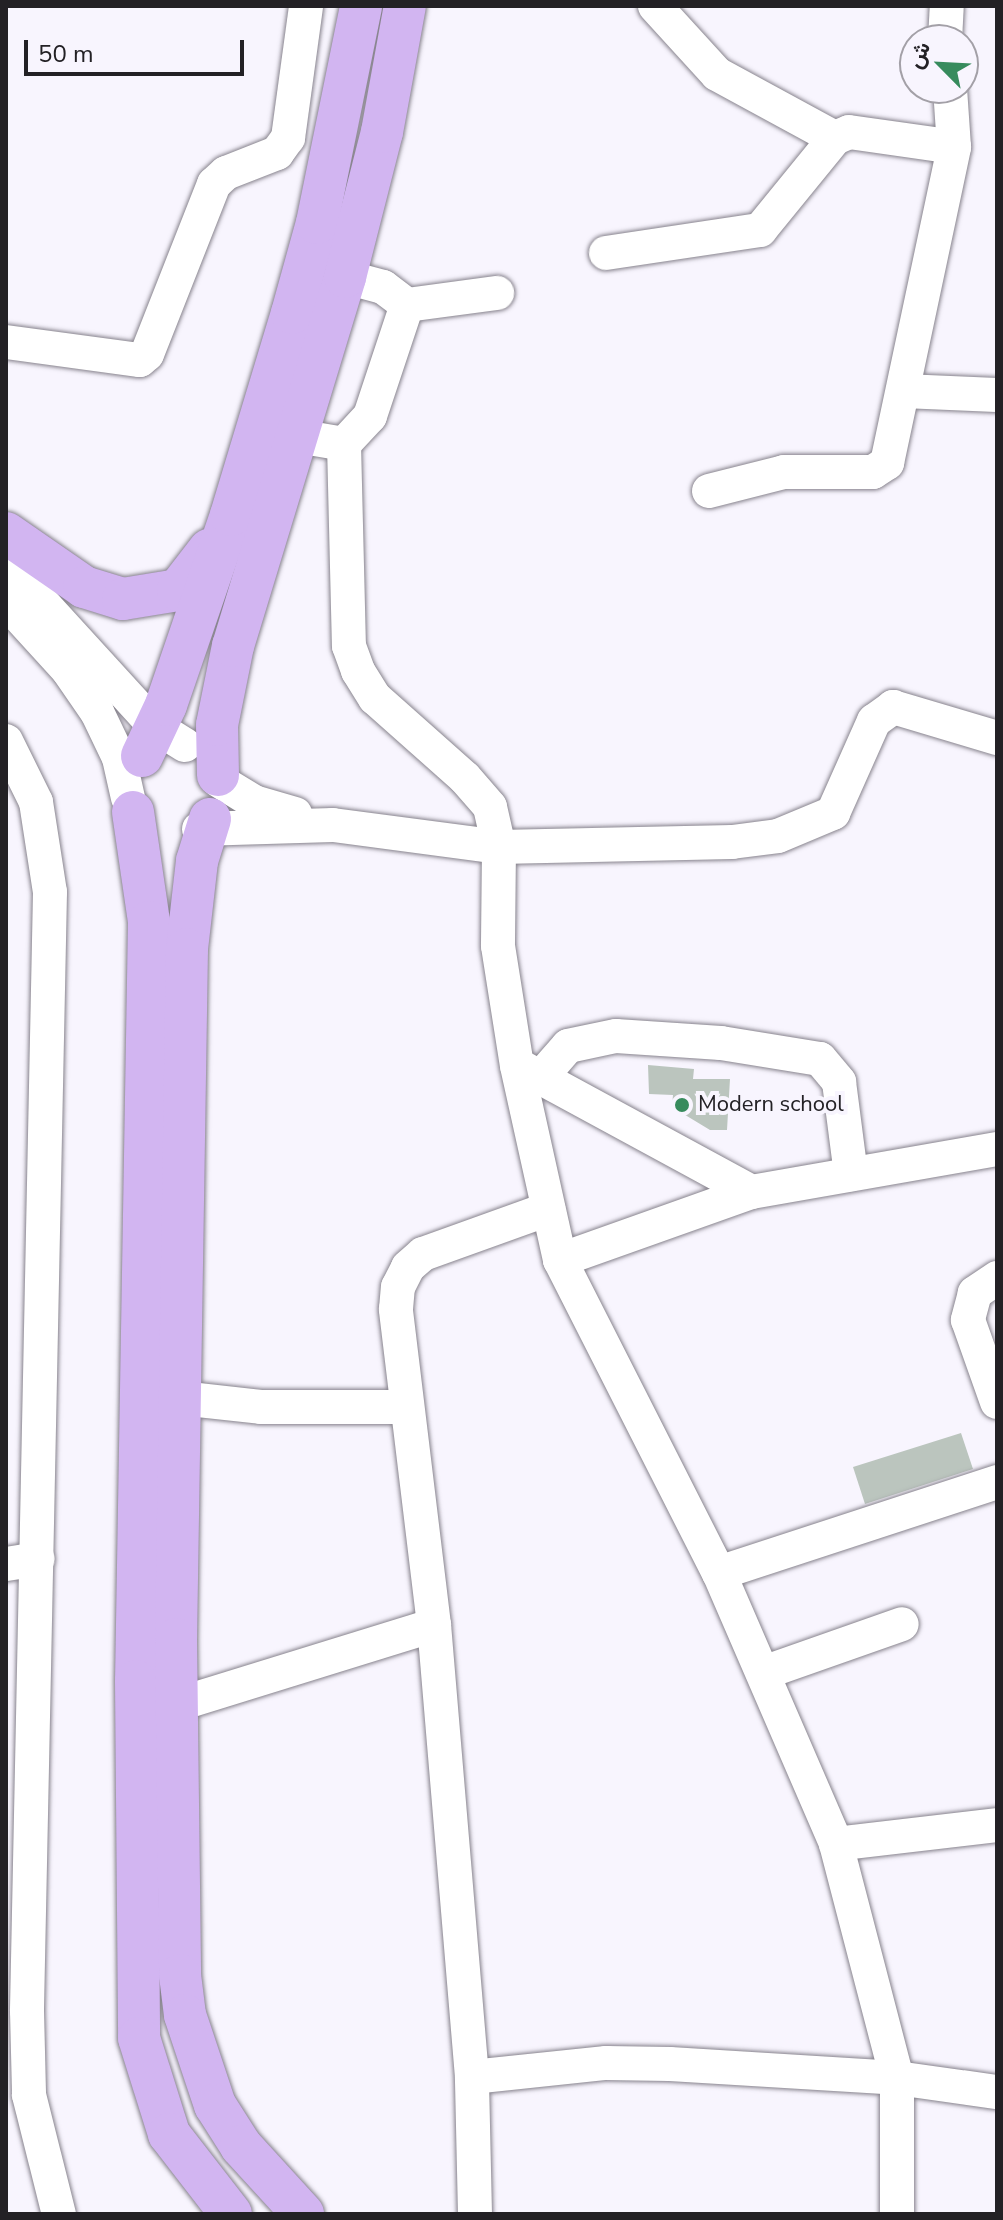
<!DOCTYPE html>
<html>
<head>
<meta charset="utf-8">
<style>
	body { margin:0 }
	#map { position:relative; width:1003px; height:2220px; overflow:hidden; background:#f8f5fe; font-family:"Nunito Sans",Vazirmatn,sans-serif }
	div>[style] { position:absolute }
	.building>* { inset:0; background:#bbc5be }
	.roads { filter:drop-shadow(0 0 2px #87838d) drop-shadow(0 0 2px #87838d) }
	.minor>* { height:34px; margin:-17px; padding:0 17px; transform-origin:17px; border-radius:17px; background:#fff }
	.major>* { height:42px; margin:-21px; padding:0 21px; transform-origin:21px; border-radius:21px; background:#d2b5f1 }
	.dots>* { width:22px; height:22px; translate:-50% -50%; box-sizing:border-box; border:4px solid #f8f5fe; border-radius:50% }
	span { translate:-50% -50%; white-space:nowrap; text-align:center; line-height:1.15; -webkit-text-stroke:8px #f8f5fe; paint-order:stroke }
	.poi-label { font-size:22px; color:#232125 }
	.left { translate:0 -50%; text-align:left }
	.frame { position:absolute; inset:0; border:8px solid #232125; pointer-events:none }
	.north { position:absolute; left:899px; top:24px; width:80px; height:80px; box-sizing:border-box; background:#f8f5fe; border:2px solid #a3a0a7; border-radius:50%; rotate:294deg; font-size:22px; font-weight:700; line-height:32px; text-align:center; color:#232125 }
	.north::after { content:''; display:block; margin:auto; width:28px; height:36px; background:#378b5d; clip-path:polygon(50% 0,100% 100%,50% 72%,0 100%) }
	.scale { position:absolute; left:24px; top:40px; width:220px; height:36px; box-sizing:border-box; border:4px solid #232125; border-top:0; padding-left:10px; font-size:24px; line-height:28px; white-space:nowrap; color:#232125; -webkit-text-stroke:6px #f8f5fe; paint-order:stroke }
</style>
</head>
<body>
<div id="map">
	<div class="building">
		<i style="clip-path:polygon(648px 1065px,694px 1069px,693px 1079px,730px 1079px,727px 1130px,710px 1130px,672px 1107px,673px 1095px,649px 1094px)"></i>
		<i style="clip-path:polygon(961px 1433px,973px 1469px,865px 1504px,853px 1467px)"></i>
	</div>
	<div class="roads">
		<div class="minor">
			<i style="left:655px;top:6px;width:92px;rotate:47.6deg"></i>
			<i style="left:717px;top:74px;width:134px;rotate:28.5deg"></i>
			<i style="left:945px;top:40px;width:34px;rotate:-87deg"></i>
			<i style="left:606px;top:253px;width:156px;rotate:-8.5deg"></i>
			<i style="left:760px;top:230px;width:119px;rotate:-50.8deg"></i>
			<i style="left:835px;top:138px;width:15px;rotate:-23deg"></i>
			<i style="left:849px;top:132px;width:106px;rotate:8.1deg"></i>
			<i style="left:407px;top:305px;width:91px;rotate:-7.6deg"></i>
			<i style="left:6px;top:342px;width:135px;rotate:7.7deg"></i>
			<i style="left:140px;top:360px;width:9px;rotate:-41deg"></i>
			<i style="left:147px;top:354px;width:183px;rotate:-68.5deg"></i>
			<i style="left:214px;top:184px;width:16px;rotate:-43deg"></i>
			<i style="left:226px;top:173px;width:55px;rotate:-21.4deg"></i>
			<i style="left:277px;top:153px;width:19px;rotate:-54deg"></i>
			<i style="left:288px;top:138px;width:133px;rotate:-82.2deg"></i>
			<i style="left:903px;top:391px;width:94px;rotate:2.4deg"></i>
			<i style="left:297px;top:436px;width:48px;rotate:9.7deg"></i>
			<i style="left:344px;top:444px;width:202px;rotate:88.6deg"></i>
			<i style="left:349px;top:646px;width:27px;rotate:70deg"></i>
			<i style="left:358px;top:671px;width:32px;rotate:58deg"></i>
			<i style="left:375px;top:698px;width:120px;rotate:41.6deg"></i>
			<i style="left:465px;top:778px;width:38px;rotate:49deg"></i>
			<i style="left:490px;top:807px;width:41px;rotate:77.3deg"></i>
			<i style="left:499px;top:847px;width:99px;rotate:90.6deg"></i>
			<i style="left:498px;top:946px;width:121px;rotate:81deg"></i>
			<i style="left:517px;top:1066px;width:199px;rotate:77.5deg"></i>
			<i style="left:560px;top:1260px;width:351px;rotate:63.1deg"></i>
			<i style="left:719px;top:1573px;width:295px;rotate:66.6deg"></i>
			<i style="left:836px;top:1844px;width:242px;rotate:75.4deg"></i>
			<i style="left:897px;top:2078px;width:136px;rotate:90deg"></i>
			<i style="left:344px;top:444px;width:38px;rotate:-47deg"></i>
			<i style="left:370px;top:416px;width:117px;rotate:-71.6deg"></i>
			<i style="left:407px;top:305px;width:30px;rotate:-143deg"></i>
			<i style="left:383px;top:287px;width:39px;rotate:-165deg"></i>
			<i style="left:709px;top:491px;width:77px;rotate:-14.2deg"></i>
			<i style="left:784px;top:472px;width:89px"></i>
			<i style="left:873px;top:472px;width:17px;rotate:-33deg"></i>
			<i style="left:887px;top:463px;width:323px;rotate:-78deg"></i>
			<i style="left:954px;top:147px;width:59px;rotate:-93.9deg"></i>
			<i style="left:6px;top:563px;width:222px;rotate:47.6deg"></i>
			<i style="left:156px;top:727px;width:34px;rotate:32deg"></i>
			<i style="left:6px;top:602px;width:92px;rotate:47.6deg"></i>
			<i style="left:68px;top:670px;width:51px;rotate:55.4deg"></i>
			<i style="left:97px;top:712px;width:51px;rotate:64.4deg"></i>
			<i style="left:119px;top:758px;width:41px;rotate:77.3deg"></i>
			<i style="left:6px;top:741px;width:68px;rotate:63.8deg"></i>
			<i style="left:36px;top:802px;width:91px;rotate:81.2deg"></i>
			<i style="left:50px;top:892px;width:1119px;rotate:91.18deg"></i>
			<i style="left:27px;top:2011px;width:84px;rotate:88.6deg"></i>
			<i style="left:29px;top:2095px;width:123px;rotate:75.9deg"></i>
			<i style="left:218px;top:780px;width:42px;rotate:31.4deg"></i>
			<i style="left:254px;top:802px;width:43px;rotate:16.3deg"></i>
			<i style="left:199px;top:829px;width:134px;rotate:-1.7deg"></i>
			<i style="left:333px;top:825px;width:167px;rotate:7.5deg"></i>
			<i style="left:499px;top:847px;width:233px;rotate:-1.2deg"></i>
			<i style="left:732px;top:842px;width:46px;rotate:-7.4deg"></i>
			<i style="left:778px;top:836px;width:60px;rotate:-22.7deg"></i>
			<i style="left:833px;top:813px;width:101px;rotate:-66deg"></i>
			<i style="left:874px;top:721px;width:24px;rotate:-36deg"></i>
			<i style="left:893px;top:707px;width:109px;rotate:16.6deg"></i>
			<i style="left:523px;top:1068px;width:260px;rotate:28.5deg"></i>
			<i style="left:541px;top:1077px;width:41px;rotate:-48.9deg"></i>
			<i style="left:568px;top:1046px;width:49px;rotate:-11.8deg"></i>
			<i style="left:616px;top:1036px;width:105px;rotate:3.8deg"></i>
			<i style="left:721px;top:1043px;width:100px;rotate:9.2deg"></i>
			<i style="left:820px;top:1059px;width:30px;rotate:50deg"></i>
			<i style="left:839px;top:1082px;width:93px;rotate:82.6deg"></i>
			<i style="left:560px;top:1260px;width:203px;rotate:-19.6deg"></i>
			<i style="left:751px;top:1192px;width:250px;rotate:-9.9deg"></i>
			<i style="left:997px;top:1278px;width:27px;rotate:146deg"></i>
			<i style="left:975px;top:1293px;width:28px;rotate:105deg"></i>
			<i style="left:968px;top:1320px;width:87px;rotate:70.5deg"></i>
			<i style="left:180px;top:1398px;width:81px;rotate:6.3deg"></i>
			<i style="left:261px;top:1407px;width:146px"></i>
			<i style="left:6px;top:1564px;width:32px;rotate:-9deg"></i>
			<i style="left:719px;top:1573px;width:293px;rotate:-18.1deg"></i>
			<i style="left:763px;top:1673px;width:147px;rotate:-19.4deg"></i>
			<i style="left:176px;top:1705px;width:270px;rotate:-17.2deg"></i>
			<i style="left:836px;top:1844px;width:162px;rotate:-6.7deg"></i>
			<i style="left:472px;top:2077px;width:135px;rotate:-6deg"></i>
			<i style="left:606px;top:2063px;width:64px;rotate:0.9deg"></i>
			<i style="left:670px;top:2064px;width:227px;rotate:3.5deg"></i>
			<i style="left:897px;top:2078px;width:101px;rotate:8deg"></i>
			<i style="left:475px;top:2214px;width:137px;rotate:-91.3deg"></i>
			<i style="left:472px;top:2077px;width:454px;rotate:-94.8deg"></i>
			<i style="left:434px;top:1625px;width:318px;rotate:-96.9deg"></i>
			<i style="left:396px;top:1309px;width:22px;rotate:-85deg"></i>
			<i style="left:398px;top:1287px;width:22px;rotate:-63deg"></i>
			<i style="left:408px;top:1267px;width:20px;rotate:-41deg"></i>
			<i style="left:423px;top:1254px;width:133px;rotate:-19.8deg"></i>
		</div>
		<div class="major">
			<i style="left:6px;top:533px;width:95px;rotate:34.7deg"></i>
			<i style="left:84px;top:587px;width:41px;rotate:17.1deg"></i>
			<i style="left:123px;top:599px;width:56px;rotate:-9.3deg"></i>
			<i style="left:178px;top:590px;width:51px;rotate:-52.2deg"></i>
			<i style="left:142px;top:756px;width:56px;rotate:-64.8deg"></i>
			<i style="left:166px;top:705px;width:201px;rotate:-71.1deg"></i>
			<i style="left:231px;top:515px;width:211px;rotate:-73.2deg"></i>
			<i style="left:292px;top:313px;width:93px;rotate:-74.5deg"></i>
			<i style="left:317px;top:223px;width:221px;rotate:-78.5deg"></i>
			<i style="left:218px;top:775px;width:50px;rotate:-91.1deg"></i>
			<i style="left:217px;top:725px;width:81px;rotate:-78.6deg"></i>
			<i style="left:233px;top:646px;width:386px;rotate:-73.1deg"></i>
			<i style="left:345px;top:277px;width:150px;rotate:-75.7deg"></i>
			<i style="left:382px;top:132px;width:128px;rotate:-79.7deg"></i>
			<i style="left:133px;top:812px;width:111px;rotate:81.7deg"></i>
			<i style="left:149px;top:922px;width:759px;rotate:90.98deg"></i>
			<i style="left:136px;top:1681px;width:357px;rotate:89.5deg"></i>
			<i style="left:139px;top:2038px;width:101px;rotate:72.6deg"></i>
			<i style="left:169px;top:2134px;width:101px;rotate:52.2deg"></i>
			<i style="left:210px;top:819px;width:44px;rotate:107.2deg"></i>
			<i style="left:197px;top:861px;width:89px;rotate:96.5deg"></i>
			<i style="left:187px;top:949px;width:690px;rotate:90.91deg"></i>
			<i style="left:176px;top:1639px;width:336px;rotate:89.3deg"></i>
			<i style="left:180px;top:1975px;width:40px;rotate:82.9deg"></i>
			<i style="left:185px;top:2015px;width:95px;rotate:71.6deg"></i>
			<i style="left:215px;top:2105px;width:49px;rotate:57.6deg"></i>
			<i style="left:241px;top:2146px;width:92px;rotate:47.6deg"></i>
		</div>
	</div>
	<div class="dots">
		<i style="left:682px;top:1105px;background:#378b5d"></i>
	</div>
	<div class="poi-label">
		<span class="left" style="left:698px;top:1105px">Modern school</span>
	</div>
	<div class="frame"></div>
	<div class="north">ش</div>
	<div class="scale">50 m</div>
</div>
</body>
</html>
